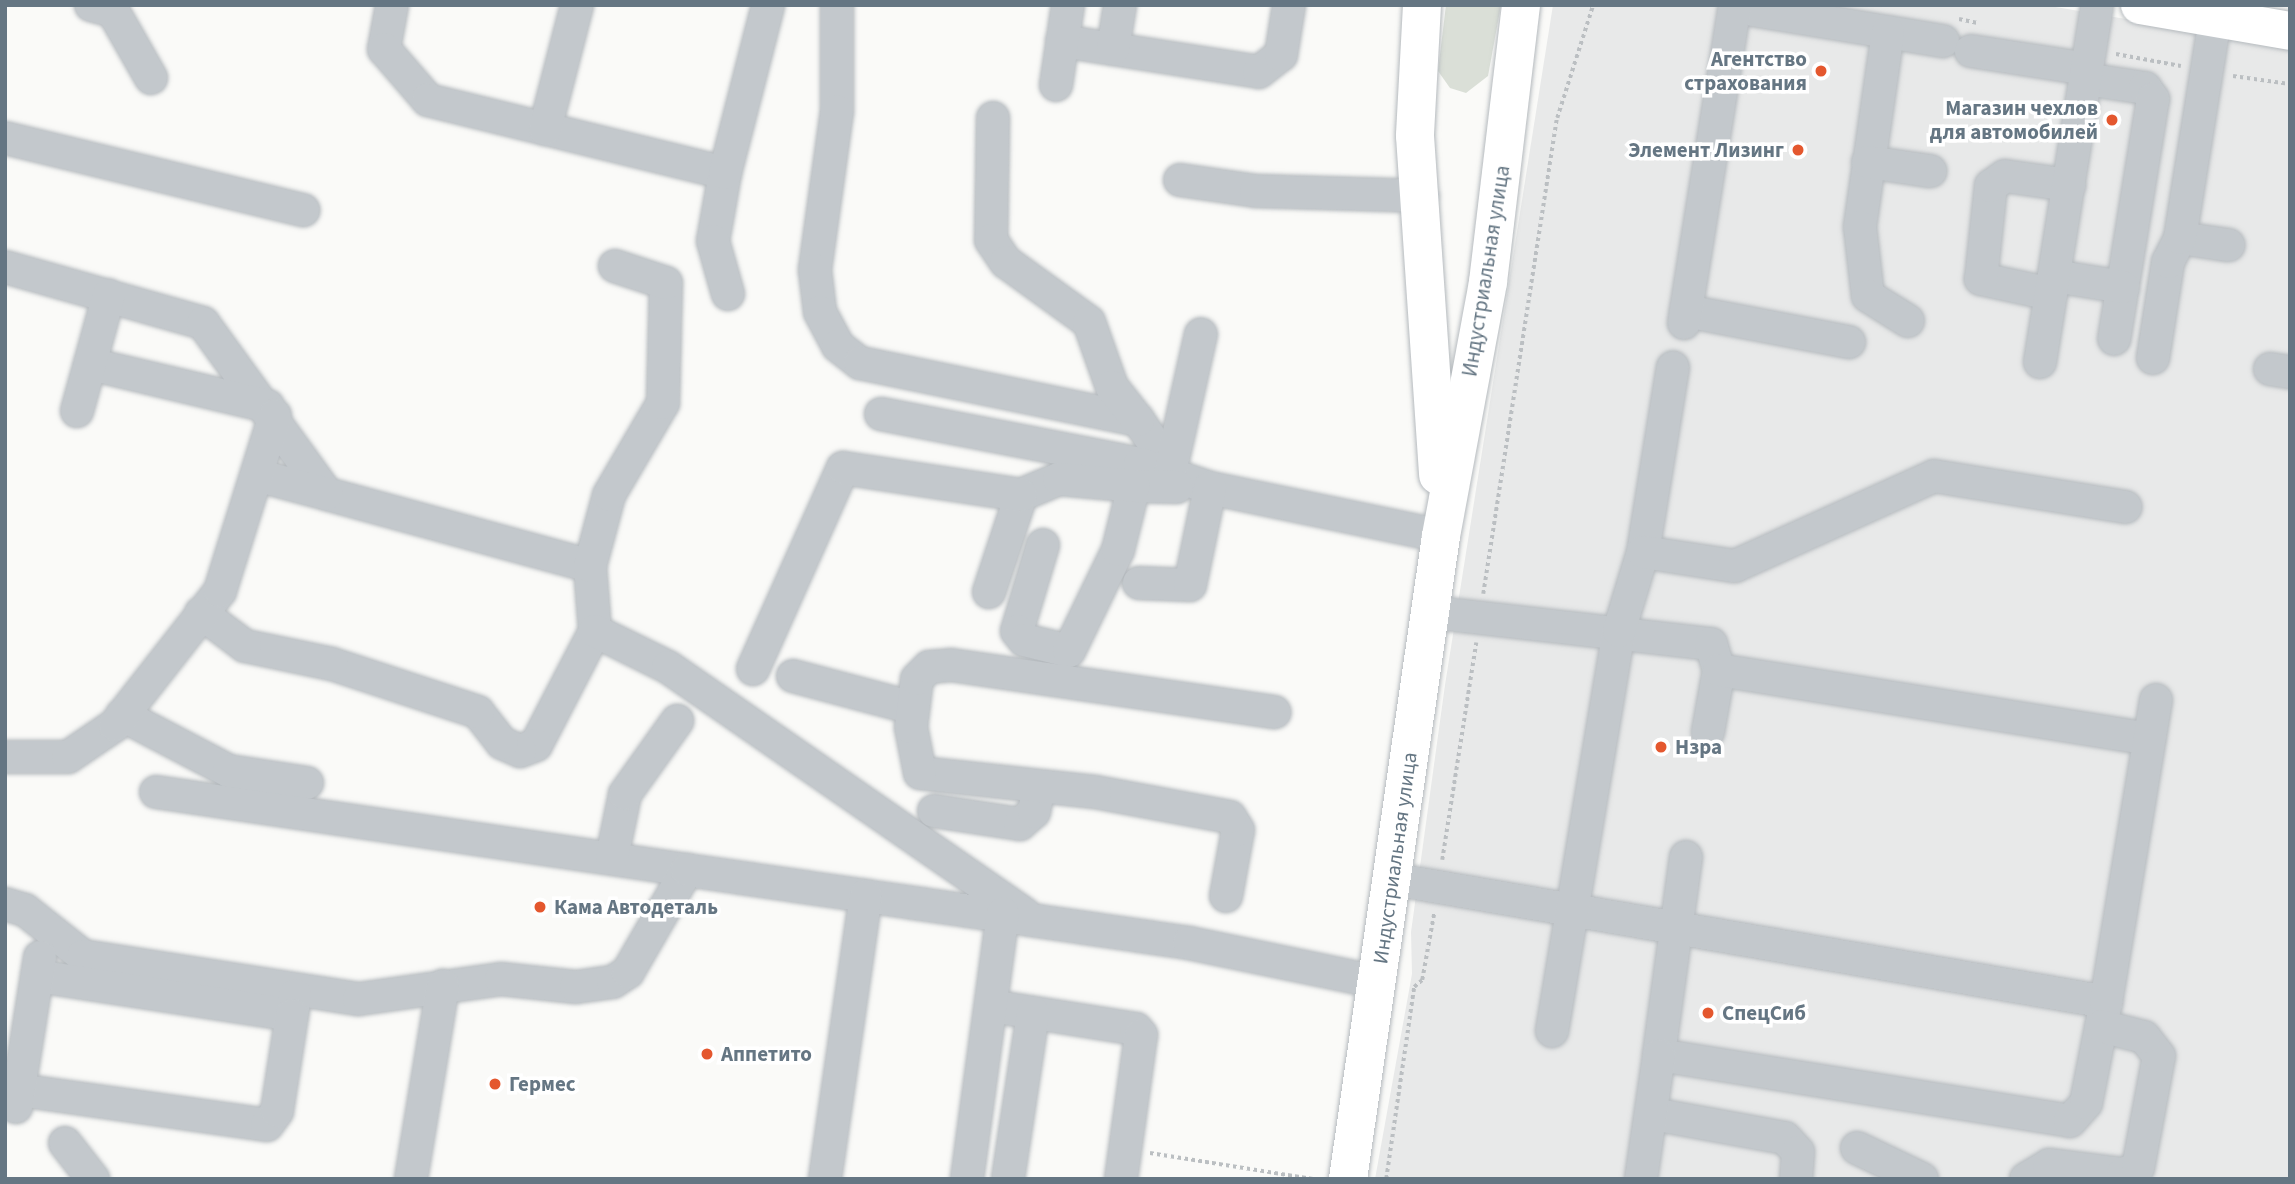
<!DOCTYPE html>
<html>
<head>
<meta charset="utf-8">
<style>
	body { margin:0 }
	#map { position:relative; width:2295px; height:1184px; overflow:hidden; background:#fafaf8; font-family:"Source Sans 3",sans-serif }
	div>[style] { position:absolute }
	.built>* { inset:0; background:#e8e9e9 }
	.green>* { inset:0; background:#dadfd7 }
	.path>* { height:3.5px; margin-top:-1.75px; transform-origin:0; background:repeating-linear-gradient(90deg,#bbbfc2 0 3.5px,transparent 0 7px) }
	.roads { filter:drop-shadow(0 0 2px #b5babe) drop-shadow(0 0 2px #b5babe) }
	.minor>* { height:32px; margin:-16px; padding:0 16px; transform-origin:16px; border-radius:16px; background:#c3c8cc }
	.major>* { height:38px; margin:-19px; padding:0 19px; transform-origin:19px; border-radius:19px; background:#fff }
	.dots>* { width:19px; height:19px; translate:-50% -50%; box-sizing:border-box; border:4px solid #fff; border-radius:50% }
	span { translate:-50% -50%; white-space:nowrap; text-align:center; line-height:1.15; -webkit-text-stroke:7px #fff; paint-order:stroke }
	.poi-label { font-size:21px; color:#657683; font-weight:700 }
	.right { translate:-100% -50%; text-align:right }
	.left { translate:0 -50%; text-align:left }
	.street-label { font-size:21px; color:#657683 }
	.frame { position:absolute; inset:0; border:7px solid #657683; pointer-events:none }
</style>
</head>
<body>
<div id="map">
	<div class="built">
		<i style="clip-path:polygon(1553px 5px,2044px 5px,2290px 47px,2290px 1179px,1375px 1179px,1412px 974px,1411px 932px,1445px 685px)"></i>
	</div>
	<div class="green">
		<i style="clip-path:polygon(1446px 5px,1501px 5px,1488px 76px,1466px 93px,1450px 88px,1438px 71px)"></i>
	</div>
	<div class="path">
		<i style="left:1959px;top:19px;width:19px;rotate:12deg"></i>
		<i style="left:2116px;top:54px;width:66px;rotate:10.5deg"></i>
		<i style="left:2233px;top:76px;width:58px;rotate:8deg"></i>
		<i style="left:1483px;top:594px;width:482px;rotate:-81.2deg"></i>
		<i style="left:1557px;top:118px;width:119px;rotate:-72.3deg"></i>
		<i style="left:1442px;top:860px;width:220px;rotate:-81.1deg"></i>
		<i style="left:1150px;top:1153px;width:165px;rotate:9.1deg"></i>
		<i style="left:1386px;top:1179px;width:194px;rotate:-81.7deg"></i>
		<i style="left:1414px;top:987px;width:11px;rotate:-41deg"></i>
		<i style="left:1422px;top:980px;width:68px;rotate:-79.8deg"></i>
	</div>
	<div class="roads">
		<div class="minor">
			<i style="left:91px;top:5px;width:23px;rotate:15deg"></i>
			<i style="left:113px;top:11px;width:77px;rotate:60.4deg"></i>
			<i style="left:392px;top:5px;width:45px;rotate:100.3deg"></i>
			<i style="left:384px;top:49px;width:67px;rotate:49.2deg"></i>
			<i style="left:428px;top:100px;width:306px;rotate:13.8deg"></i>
			<i style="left:725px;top:173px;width:69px;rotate:100deg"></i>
			<i style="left:713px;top:241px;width:55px;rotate:74.2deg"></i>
			<i style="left:837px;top:5px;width:106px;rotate:90deg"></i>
			<i style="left:837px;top:111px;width:161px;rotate:97.9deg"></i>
			<i style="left:815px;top:270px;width:42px;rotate:83.2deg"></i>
			<i style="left:820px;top:312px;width:38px;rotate:62deg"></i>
			<i style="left:838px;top:346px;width:28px;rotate:38deg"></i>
			<i style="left:860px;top:363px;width:284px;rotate:11.6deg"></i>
			<i style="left:1138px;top:420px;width:69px;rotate:55.6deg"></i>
			<i style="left:1735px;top:7px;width:211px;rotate:9.3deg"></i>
			<i style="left:1888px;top:32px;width:197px;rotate:98.2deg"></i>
			<i style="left:1860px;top:227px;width:69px;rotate:83.4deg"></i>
			<i style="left:1868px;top:296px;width:47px;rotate:32deg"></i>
			<i style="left:1062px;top:41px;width:199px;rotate:8.9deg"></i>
			<i style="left:1259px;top:72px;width:28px;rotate:-38deg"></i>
			<i style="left:1281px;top:55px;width:51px;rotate:-80.9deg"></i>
			<i style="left:1113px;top:49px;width:45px;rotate:-81deg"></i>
			<i style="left:1971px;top:51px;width:117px;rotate:8.8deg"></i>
			<i style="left:2085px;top:79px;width:61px;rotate:8.5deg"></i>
			<i style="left:2145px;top:88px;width:14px;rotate:54deg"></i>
			<i style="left:2153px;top:99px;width:243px;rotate:99.2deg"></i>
			<i style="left:1056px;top:85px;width:81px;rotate:-81.5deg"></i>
			<i style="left:993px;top:118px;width:122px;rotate:90.9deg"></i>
			<i style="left:991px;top:240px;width:27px;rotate:56deg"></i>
			<i style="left:1006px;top:262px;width:102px;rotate:35.9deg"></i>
			<i style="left:1089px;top:322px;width:69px;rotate:70.5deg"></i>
			<i style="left:1112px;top:387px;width:42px;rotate:51.8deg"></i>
			<i style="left:545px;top:129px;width:128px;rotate:-75.5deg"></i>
			<i style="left:5px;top:138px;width:307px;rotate:13.6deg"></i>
			<i style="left:1868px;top:162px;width:63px;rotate:8.3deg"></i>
			<i style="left:725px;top:173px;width:173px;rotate:-75.6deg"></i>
			<i style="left:1180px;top:180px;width:77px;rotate:8.2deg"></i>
			<i style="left:1256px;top:191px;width:167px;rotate:1.7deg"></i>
			<i style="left:2180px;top:238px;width:49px;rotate:8.3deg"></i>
			<i style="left:5px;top:267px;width:206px;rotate:15.8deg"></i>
			<i style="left:203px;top:323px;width:211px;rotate:54.1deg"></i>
			<i style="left:327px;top:494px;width:273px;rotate:15.3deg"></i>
			<i style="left:590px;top:566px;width:65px;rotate:85.6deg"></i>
			<i style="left:595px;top:631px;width:128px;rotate:117.4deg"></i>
			<i style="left:536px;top:745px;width:17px;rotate:159deg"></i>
			<i style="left:520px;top:751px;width:20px;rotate:-156deg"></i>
			<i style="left:502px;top:743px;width:39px;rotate:-128deg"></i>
			<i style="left:478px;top:712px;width:154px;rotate:-161.8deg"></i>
			<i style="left:332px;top:664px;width:89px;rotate:-168.3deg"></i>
			<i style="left:245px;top:646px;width:55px;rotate:-143.1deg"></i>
			<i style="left:2054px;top:276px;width:70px;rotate:9.1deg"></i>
			<i style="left:2051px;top:294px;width:72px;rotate:-167.9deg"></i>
			<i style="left:1981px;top:279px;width:94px;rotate:-83.9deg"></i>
			<i style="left:1991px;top:186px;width:17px;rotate:-36deg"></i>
			<i style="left:2005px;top:176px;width:65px;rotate:8deg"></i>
			<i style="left:1686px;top:311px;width:166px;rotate:10.8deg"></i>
			<i style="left:1684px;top:323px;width:322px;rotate:-80.9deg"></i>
			<i style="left:2153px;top:358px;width:97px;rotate:-81.1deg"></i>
			<i style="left:2168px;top:262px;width:27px;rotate:-63deg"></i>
			<i style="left:2180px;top:238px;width:222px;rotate:-80.9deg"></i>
			<i style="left:2040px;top:362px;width:362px;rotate:-80.9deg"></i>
			<i style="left:90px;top:364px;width:183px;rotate:13.3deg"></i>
			<i style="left:2270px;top:369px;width:20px;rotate:9deg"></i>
			<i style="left:77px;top:411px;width:120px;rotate:-74.6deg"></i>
			<i style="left:881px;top:414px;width:264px;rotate:10.9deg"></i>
			<i style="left:1140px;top:464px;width:74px;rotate:18.9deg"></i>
			<i style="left:1210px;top:488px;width:236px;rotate:11.7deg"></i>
			<i style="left:1171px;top:468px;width:137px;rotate:-77.4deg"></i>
			<i style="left:260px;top:476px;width:69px;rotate:15deg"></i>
			<i style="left:1043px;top:545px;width:90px;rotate:106.8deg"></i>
			<i style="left:1017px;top:631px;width:11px;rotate:52deg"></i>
			<i style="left:1024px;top:640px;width:46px;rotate:13.7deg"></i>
			<i style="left:1069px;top:651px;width:112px;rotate:-64.1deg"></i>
			<i style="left:1118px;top:550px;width:66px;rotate:-76deg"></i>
			<i style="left:1134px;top:486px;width:43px;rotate:1.3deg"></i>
			<i style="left:1643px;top:552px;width:187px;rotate:-80.8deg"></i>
			<i style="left:590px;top:566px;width:73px;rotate:-75deg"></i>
			<i style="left:609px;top:495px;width:107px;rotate:-59.6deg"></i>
			<i style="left:663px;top:403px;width:120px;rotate:-88.6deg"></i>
			<i style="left:666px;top:283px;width:54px;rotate:-161.6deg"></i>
			<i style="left:1139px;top:583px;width:51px;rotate:2.2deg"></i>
			<i style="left:1190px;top:585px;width:99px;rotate:-78.3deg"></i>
			<i style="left:989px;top:592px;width:102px;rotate:-71.7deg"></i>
			<i style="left:1021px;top:495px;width:41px;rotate:-22.8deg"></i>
			<i style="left:1059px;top:479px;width:75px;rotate:5.3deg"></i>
			<i style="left:1429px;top:612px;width:284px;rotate:6.5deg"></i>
			<i style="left:1711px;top:644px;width:27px;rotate:73deg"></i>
			<i style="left:1719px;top:670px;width:63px;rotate:100.1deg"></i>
			<i style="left:595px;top:631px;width:81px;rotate:26.3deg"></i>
			<i style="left:668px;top:667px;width:434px;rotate:34.7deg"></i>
			<i style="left:753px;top:669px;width:220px;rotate:-65.9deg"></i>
			<i style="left:843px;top:468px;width:180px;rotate:8.6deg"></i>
			<i style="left:1719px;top:670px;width:436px;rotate:9.1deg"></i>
			<i style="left:793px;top:676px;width:124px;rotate:14.9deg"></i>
			<i style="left:122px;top:715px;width:121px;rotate:27.6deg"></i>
			<i style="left:229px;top:771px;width:79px;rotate:8.7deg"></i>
			<i style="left:5px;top:757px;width:63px"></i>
			<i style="left:68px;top:757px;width:57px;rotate:-34.2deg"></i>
			<i style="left:115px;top:725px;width:170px;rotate:-51.9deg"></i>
			<i style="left:220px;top:591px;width:184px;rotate:-72.6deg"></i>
			<i style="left:156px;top:792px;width:537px;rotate:8.36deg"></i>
			<i style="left:934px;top:811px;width:87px;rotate:8.6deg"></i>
			<i style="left:1020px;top:824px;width:18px;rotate:-41deg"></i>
			<i style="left:1034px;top:812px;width:21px;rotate:-79deg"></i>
			<i style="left:612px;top:857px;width:64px;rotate:-78.3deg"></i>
			<i style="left:625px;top:794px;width:90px;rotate:-54.5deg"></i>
			<i style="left:1686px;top:857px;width:200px;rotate:97.8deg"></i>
			<i style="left:1659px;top:1055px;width:416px;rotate:9.1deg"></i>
			<i style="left:2070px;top:1121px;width:24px;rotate:-48deg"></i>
			<i style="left:2086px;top:1103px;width:103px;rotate:-78.8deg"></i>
			<i style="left:1392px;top:879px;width:725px;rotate:9.77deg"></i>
			<i style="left:2106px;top:1002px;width:306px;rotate:-80.6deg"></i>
			<i style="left:1226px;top:896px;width:67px;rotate:-79.7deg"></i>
			<i style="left:1238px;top:830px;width:15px;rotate:-122deg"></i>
			<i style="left:1230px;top:817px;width:137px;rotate:-169.5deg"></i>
			<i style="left:1095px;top:792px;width:176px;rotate:-173.8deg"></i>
			<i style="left:920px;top:773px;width:47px;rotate:-101.1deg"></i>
			<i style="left:911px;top:727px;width:48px;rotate:-82.9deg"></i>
			<i style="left:917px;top:679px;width:17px;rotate:-45deg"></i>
			<i style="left:929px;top:667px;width:22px;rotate:-5deg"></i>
			<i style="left:951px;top:665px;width:327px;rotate:8.3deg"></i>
			<i style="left:5px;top:904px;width:21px;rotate:17deg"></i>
			<i style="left:25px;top:910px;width:74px;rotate:38.4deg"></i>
			<i style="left:83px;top:956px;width:279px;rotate:8.9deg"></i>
			<i style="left:359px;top:999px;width:143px;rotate:-8deg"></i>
			<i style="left:501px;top:979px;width:75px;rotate:6.1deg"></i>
			<i style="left:576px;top:987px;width:37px;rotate:-8deg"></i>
			<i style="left:613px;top:982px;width:18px;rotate:-34deg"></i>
			<i style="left:628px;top:972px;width:118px;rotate:-60deg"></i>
			<i style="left:687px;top:870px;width:507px;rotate:8.27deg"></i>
			<i style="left:1189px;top:943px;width:193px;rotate:11.7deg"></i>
			<i style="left:37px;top:976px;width:258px;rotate:8.7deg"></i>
			<i style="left:292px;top:1015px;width:20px;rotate:-81deg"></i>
			<i style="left:991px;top:1006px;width:147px;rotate:9deg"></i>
			<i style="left:1136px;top:1029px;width:8px;rotate:50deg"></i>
			<i style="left:1141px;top:1035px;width:145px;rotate:97.9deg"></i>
			<i style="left:1552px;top:1031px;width:406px;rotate:-80.5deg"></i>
			<i style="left:1619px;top:631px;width:83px;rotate:-73.1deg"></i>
			<i style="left:1643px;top:552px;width:93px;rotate:8.7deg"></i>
			<i style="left:1735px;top:566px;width:218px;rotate:-24.3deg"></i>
			<i style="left:1934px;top:476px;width:194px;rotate:9.2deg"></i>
			<i style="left:19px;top:1090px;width:250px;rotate:8deg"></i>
			<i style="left:267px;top:1125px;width:17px;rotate:-54deg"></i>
			<i style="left:277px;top:1111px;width:97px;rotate:-81.1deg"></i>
			<i style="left:16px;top:1107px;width:152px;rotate:-80.9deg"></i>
			<i style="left:1653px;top:1114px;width:134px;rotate:10.3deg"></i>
			<i style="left:1785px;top:1138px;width:19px;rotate:47deg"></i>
			<i style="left:1798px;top:1152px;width:27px;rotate:94deg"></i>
			<i style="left:65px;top:1143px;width:46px;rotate:52.1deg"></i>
			<i style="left:1857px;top:1148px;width:72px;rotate:25.5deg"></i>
			<i style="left:411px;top:1179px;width:196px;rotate:-80.6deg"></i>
			<i style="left:825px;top:1179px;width:286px;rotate:-81.8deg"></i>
			<i style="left:967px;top:1179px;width:268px;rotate:-82.3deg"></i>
			<i style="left:1008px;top:1179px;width:168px;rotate:-81.4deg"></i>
			<i style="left:1641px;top:1179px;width:125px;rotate:-81.7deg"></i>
			<i style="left:2026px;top:1179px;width:27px;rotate:-31deg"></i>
			<i style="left:2049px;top:1165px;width:75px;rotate:6.9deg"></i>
			<i style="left:2123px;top:1174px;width:16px;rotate:-22deg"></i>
			<i style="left:2138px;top:1168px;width:114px;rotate:-79.4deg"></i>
			<i style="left:2159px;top:1056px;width:24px;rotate:-128deg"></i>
			<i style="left:2144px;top:1037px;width:44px;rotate:-165.7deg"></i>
		</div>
		<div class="major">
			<i style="left:1422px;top:5px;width:131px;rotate:93.1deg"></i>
			<i style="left:1415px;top:136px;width:340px;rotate:86.1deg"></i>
			<i style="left:2140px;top:5px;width:152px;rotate:9.8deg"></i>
			<i style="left:1348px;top:1179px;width:650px;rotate:-81.77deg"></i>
			<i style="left:1441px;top:536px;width:258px;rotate:-79.5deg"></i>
			<i style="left:1488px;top:282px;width:279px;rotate:-83.2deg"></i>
		</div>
	</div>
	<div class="dots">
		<i style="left:1821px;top:71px;background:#e4572e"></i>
		<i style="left:2112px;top:120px;background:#e4572e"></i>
		<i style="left:1798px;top:150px;background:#e4572e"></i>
		<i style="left:1661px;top:747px;background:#e4572e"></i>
		<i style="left:540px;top:907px;background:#e4572e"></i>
		<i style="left:1708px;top:1013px;background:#e4572e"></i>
		<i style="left:707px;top:1054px;background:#e4572e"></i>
		<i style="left:495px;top:1084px;background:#e4572e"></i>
	</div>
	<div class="poi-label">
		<span class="right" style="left:1807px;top:71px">Агентство<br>страхования</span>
		<span class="right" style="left:2098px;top:120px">Магазин чехлов<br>для автомобилей</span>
		<span class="right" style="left:1784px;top:150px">Элемент Лизинг</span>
		<span class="left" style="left:1675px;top:747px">Нзра</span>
		<span class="left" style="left:554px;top:907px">Кама Автодеталь</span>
		<span class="left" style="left:1722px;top:1013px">СпецСиб</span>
		<span class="left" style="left:721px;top:1054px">Аппетито</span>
		<span class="left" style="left:509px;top:1084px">Гермес</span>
	</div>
	<div class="street-label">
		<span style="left:1486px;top:271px;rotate:-81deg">Индустриальная улица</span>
		<span style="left:1395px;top:858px;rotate:-82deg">Индустриальная улица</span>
	</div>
	<div class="frame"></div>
</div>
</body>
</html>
